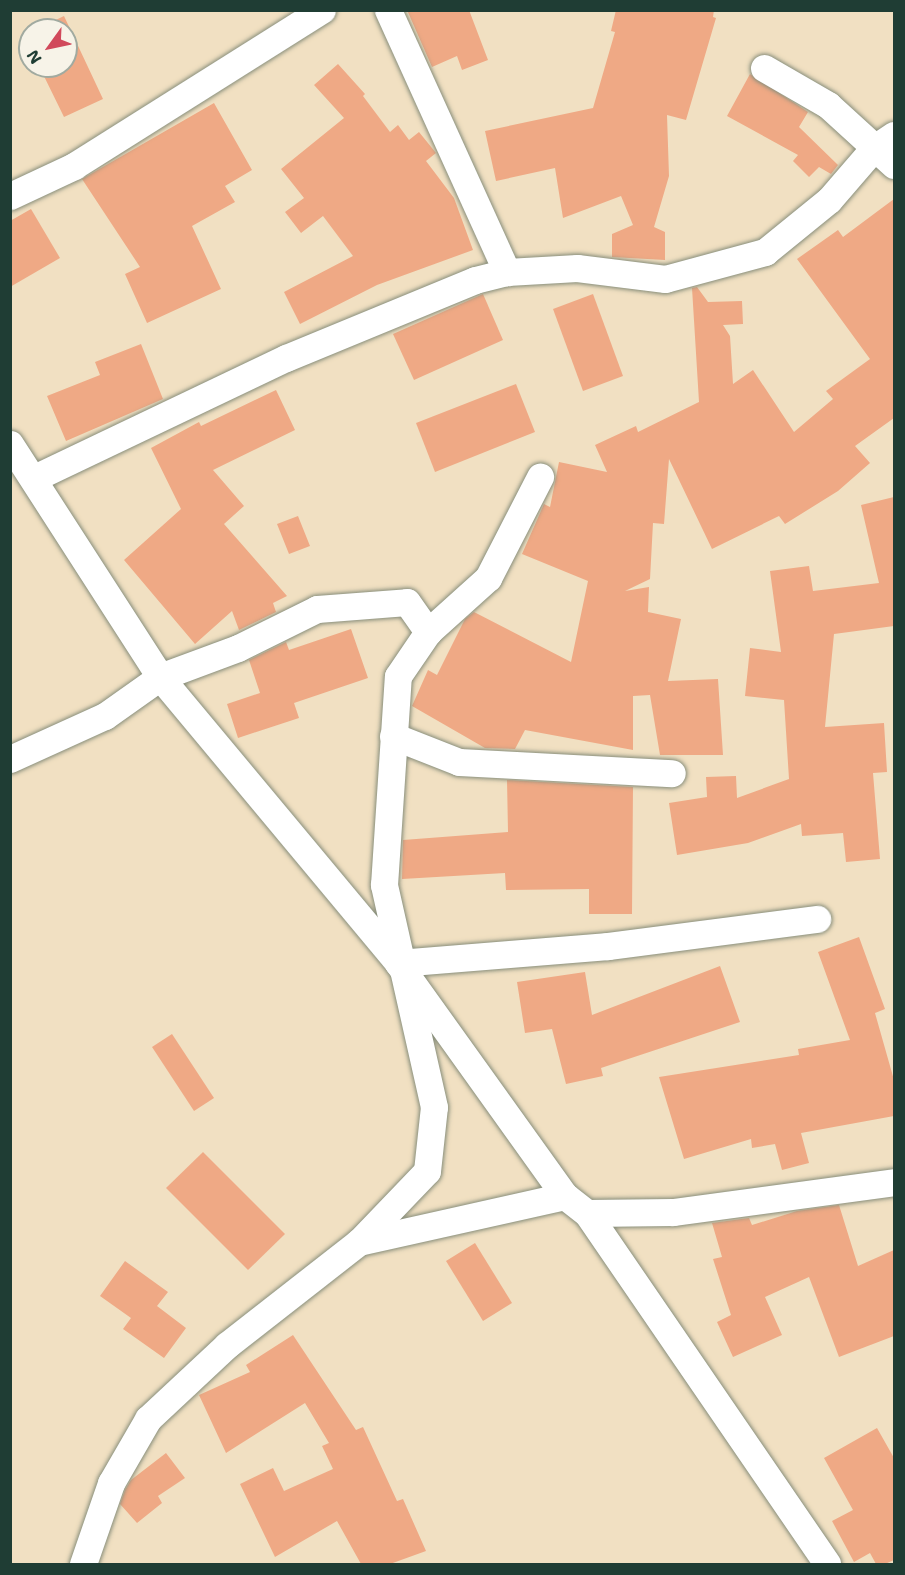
<!DOCTYPE html>
<html>
<head>
<meta charset="utf-8">
<style>
	body { margin:0 }
	#map { position:relative; width:905px; height:1575px; overflow:hidden; background:#f1e0c2; font-family:"Shantell Sans",sans-serif }
	div>[style] { position:absolute }
	.building>* { inset:0; background:#efa985 }
	.roads { filter:drop-shadow(0 0 2px #888e7b) drop-shadow(0 0 2px #888e7b) }
	.minor>* { height:27px; margin:-13.5px; padding:0 13.5px; transform-origin:13.5px; border-radius:13.5px; background:#fff }
	span { translate:-50% -50%; white-space:nowrap; text-align:center; line-height:1.15; -webkit-text-stroke:4.5px #f7f3e8; paint-order:stroke }
	.frame { position:absolute; inset:0; border:12px solid #1f3d34; pointer-events:none }
	.north { position:absolute; left:18px; top:18px; width:60px; height:60px; box-sizing:border-box; background:#f7f3e8; border:2px solid #a1aaa0; border-radius:50%; rotate:237deg; font-size:16px; font-weight:700; line-height:24px; text-align:center; color:#1f3d34 }
	.north::after { content:''; display:block; margin:auto; width:21px; height:27px; background:#d1495b; clip-path:polygon(50% 0,100% 100%,50% 72%,0 100%) }
</style>
</head>
<body>
<div id="map">
	<div class="building">
		<i style="clip-path:polygon(407px 10px,469px 10px,488px 60px,462px 70px,457px 56px,432px 67px)"></i>
		<i style="clip-path:polygon(616px 10px,714px 10px,713px 17px,716px 18px,686px 120px,667px 115px,669px 176px,654px 227px,665px 232px,665px 260px,612px 257px,612px 234px,633px 225px,621px 196px,563px 218px,555px 168px,496px 181px,485px 131px,593px 108px,615px 32px,611px 31px)"></i>
		<i style="clip-path:polygon(64px 16px,103px 99px,64px 117px,39px 66px,66px 66px,66px 30px,35px 30px)"></i>
		<i style="clip-path:polygon(338px 64px,365px 94px,363px 96px,390px 132px,398px 125px,409px 140px,419px 132px,436px 153px,426px 161px,454px 198px,473px 250px,377px 285px,300px 324px,284px 292px,353px 256px,323px 216px,301px 233px,285px 212px,304px 198px,281px 169px,344px 118px,314px 85px)"></i>
		<i style="clip-path:polygon(750px 74px,808px 112px,799px 127px,838px 165px,831px 174px,819px 167px,809px 177px,793px 161px,798px 155px,727px 116px)"></i>
		<i style="clip-path:polygon(214px 103px,252px 170px,225px 186px,235px 202px,192px 226px,221px 289px,147px 323px,125px 274px,140px 267px,82px 179px)"></i>
		<i style="clip-path:polygon(894px 199px,894px 418px,855px 446px,870px 463px,838px 491px,785px 524px,779px 516px,712px 549px,669px 459px,664px 524px,653px 523px,650px 579px,625px 591px,649px 587px,648px 612px,681px 619px,668px 681px,718px 679px,723px 755px,660px 755px,650px 695px,633px 696px,633px 750px,525px 730px,515px 749px,485px 748px,412px 706px,428px 670px,437px 675px,465px 619px,474px 612px,571px 662px,588px 581px,522px 554px,544px 504px,550px 507px,559px 462px,607px 472px,595px 445px,636px 426px,638px 432px,699px 402px,692px 288px,697px 287px,708px 302px,742px 301px,743px 324px,723px 325px,730px 336px,733px 384px,753px 370px,794px 432px,833px 399px,826px 391px,870px 359px,797px 259px,838px 230px,843px 237px)"></i>
		<i style="clip-path:polygon(31px 209px,60px 258px,10px 287px,10px 221px)"></i>
		<i style="clip-path:polygon(483px 294px,503px 340px,414px 380px,393px 334px)"></i>
		<i style="clip-path:polygon(593px 294px,623px 376px,583px 391px,553px 309px)"></i>
		<i style="clip-path:polygon(141px 344px,163px 399px,66px 441px,47px 396px,100px 375px,95px 362px)"></i>
		<i style="clip-path:polygon(516px 384px,535px 432px,435px 472px,416px 423px)"></i>
		<i style="clip-path:polygon(276px 390px,295px 430px,213px 470px,244px 506px,224px 524px,287px 596px,273px 603px,276px 612px,239px 630px,232px 611px,195px 644px,124px 560px,181px 509px,151px 448px,199px 422px,201px 426px)"></i>
		<i style="clip-path:polygon(894px 497px,894px 626px,834px 634px,825px 727px,884px 723px,887px 772px,873px 773px,880px 859px,846px 862px,843px 833px,802px 836px,801px 824px,748px 843px,677px 855px,669px 803px,707px 797px,706px 777px,736px 776px,737px 798px,789px 779px,784px 700px,745px 696px,750px 648px,781px 652px,770px 571px,809px 566px,813px 591px,879px 583px,861px 505px)"></i>
		<i style="clip-path:polygon(298px 516px,310px 546px,289px 554px,277px 524px)"></i>
		<i style="clip-path:polygon(351px 629px,368px 678px,294px 703px,299px 718px,238px 738px,227px 704px,260px 693px,249px 660px,286px 642px,289px 650px)"></i>
		<i style="clip-path:polygon(507px 780px,633px 787px,632px 914px,589px 914px,589px 889px,506px 890px,505px 873px,402px 879px,403px 840px,508px 832px)"></i>
		<i style="clip-path:polygon(859px 937px,885px 1009px,875px 1013px,894px 1080px,894px 1116px,801px 1133px,809px 1163px,782px 1170px,775px 1144px,752px 1148px,751px 1139px,684px 1159px,659px 1077px,799px 1055px,798px 1049px,850px 1040px,818px 952px)"></i>
		<i style="clip-path:polygon(720px 966px,740px 1022px,601px 1068px,603px 1076px,566px 1084px,552px 1029px,525px 1033px,517px 982px,585px 972px,592px 1015px)"></i>
		<i style="clip-path:polygon(172px 1034px,214px 1098px,194px 1111px,152px 1047px)"></i>
		<i style="clip-path:polygon(203px 1152px,285px 1234px,248px 1270px,166px 1188px)"></i>
		<i style="clip-path:polygon(839px 1205px,858px 1266px,894px 1250px,894px 1336px,839px 1357px,809px 1277px,765px 1297px,782px 1335px,733px 1357px,717px 1322px,731px 1315px,713px 1259px,722px 1257px,712px 1223px,749px 1218px,752px 1225px,797px 1211px)"></i>
		<i style="clip-path:polygon(475px 1243px,512px 1303px,483px 1321px,446px 1261px)"></i>
		<i style="clip-path:polygon(125px 1261px,168px 1292px,157px 1306px,186px 1328px,164px 1358px,123px 1329px,131px 1318px,100px 1296px)"></i>
		<i style="clip-path:polygon(293px 1335px,356px 1430px,363px 1427px,397px 1501px,403px 1499px,426px 1551px,390px 1564px,361px 1564px,337px 1521px,275px 1557px,240px 1484px,273px 1468px,284px 1491px,333px 1469px,322px 1446px,329px 1443px,305px 1403px,226px 1453px,199px 1395px,250px 1372px,246px 1365px)"></i>
		<i style="clip-path:polygon(877px 1428px,894px 1458px,894px 1560px,885px 1564px,876px 1564px,870px 1553px,854px 1562px,832px 1521px,853px 1510px,824px 1458px)"></i>
		<i style="clip-path:polygon(166px 1453px,185px 1478px,158px 1496px,162px 1503px,137px 1523px,120px 1504px,125px 1490px,131px 1480px)"></i>
	</div>
	<div class="roads">
		<div class="minor">
			<i style="left:388px;top:10px;width:288px;rotate:65.6deg"></i>
			<i style="left:764px;top:68px;width:74px;rotate:30deg"></i>
			<i style="left:828px;top:105px;width:89px;rotate:42.3deg"></i>
			<i style="left:10px;top:196px;width:71px;rotate:-25.1deg"></i>
			<i style="left:74px;top:166px;width:293px;rotate:-32.2deg"></i>
			<i style="left:10px;top:444px;width:277px;rotate:57.2deg"></i>
			<i style="left:160px;top:677px;width:372px;rotate:50.2deg"></i>
			<i style="left:398px;top:963px;width:287px;rotate:54.4deg"></i>
			<i style="left:565px;top:1196px;width:28px;rotate:38deg"></i>
			<i style="left:587px;top:1213px;width:425px;rotate:55.6deg"></i>
			<i style="left:34px;top:478px;width:279px;rotate:-25.5deg"></i>
			<i style="left:286px;top:358px;width:204px;rotate:-22.4deg"></i>
			<i style="left:475px;top:280px;width:33px;rotate:-14deg"></i>
			<i style="left:507px;top:272px;width:70px;rotate:-3.3deg"></i>
			<i style="left:577px;top:268px;width:89px;rotate:7.1deg"></i>
			<i style="left:665px;top:279px;width:104px;rotate:-15.1deg"></i>
			<i style="left:765px;top:252px;width:82px;rotate:-39.1deg"></i>
			<i style="left:829px;top:200px;width:67px;rotate:-49.2deg"></i>
			<i style="left:873px;top:149px;width:25px;rotate:-34deg"></i>
			<i style="left:393px;top:736px;width:71px;rotate:21.5deg"></i>
			<i style="left:459px;top:762px;width:213px;rotate:3deg"></i>
			<i style="left:10px;top:759px;width:104px;rotate:-24.4deg"></i>
			<i style="left:105px;top:716px;width:67px;rotate:-35.3deg"></i>
			<i style="left:160px;top:677px;width:83px;rotate:-20.4deg"></i>
			<i style="left:238px;top:648px;width:88px;rotate:-26.3deg"></i>
			<i style="left:317px;top:609px;width:90px;rotate:-4.4deg"></i>
			<i style="left:407px;top:602px;width:37px;rotate:55deg"></i>
			<i style="left:398px;top:963px;width:211px;rotate:-4.6deg"></i>
			<i style="left:608px;top:946px;width:211px;rotate:-7.4deg"></i>
			<i style="left:587px;top:1213px;width:86px;rotate:-0.7deg"></i>
			<i style="left:673px;top:1212px;width:223px;rotate:-7.7deg"></i>
			<i style="left:359px;top:1242px;width:211px;rotate:-12.6deg"></i>
			<i style="left:83px;top:1564px;width:86px;rotate:-70.9deg"></i>
			<i style="left:111px;top:1483px;width:74px;rotate:-60deg"></i>
			<i style="left:148px;top:1419px;width:108px;rotate:-43.1deg"></i>
			<i style="left:227px;top:1345px;width:167px;rotate:-38deg"></i>
			<i style="left:359px;top:1242px;width:98px;rotate:-46.2deg"></i>
			<i style="left:427px;top:1171px;width:64px;rotate:-83.8deg"></i>
			<i style="left:434px;top:1107px;width:228px;rotate:-102.7deg"></i>
			<i style="left:384px;top:885px;width:209px;rotate:-86.2deg"></i>
			<i style="left:398px;top:676px;width:53px;rotate:-55.7deg"></i>
			<i style="left:428px;top:632px;width:81px;rotate:-42deg"></i>
			<i style="left:488px;top:578px;width:114px;rotate:-62.8deg"></i>
		</div>
	</div>
	<div class="frame"></div>
	<div class="north">N</div>
</div>
</body>
</html>
